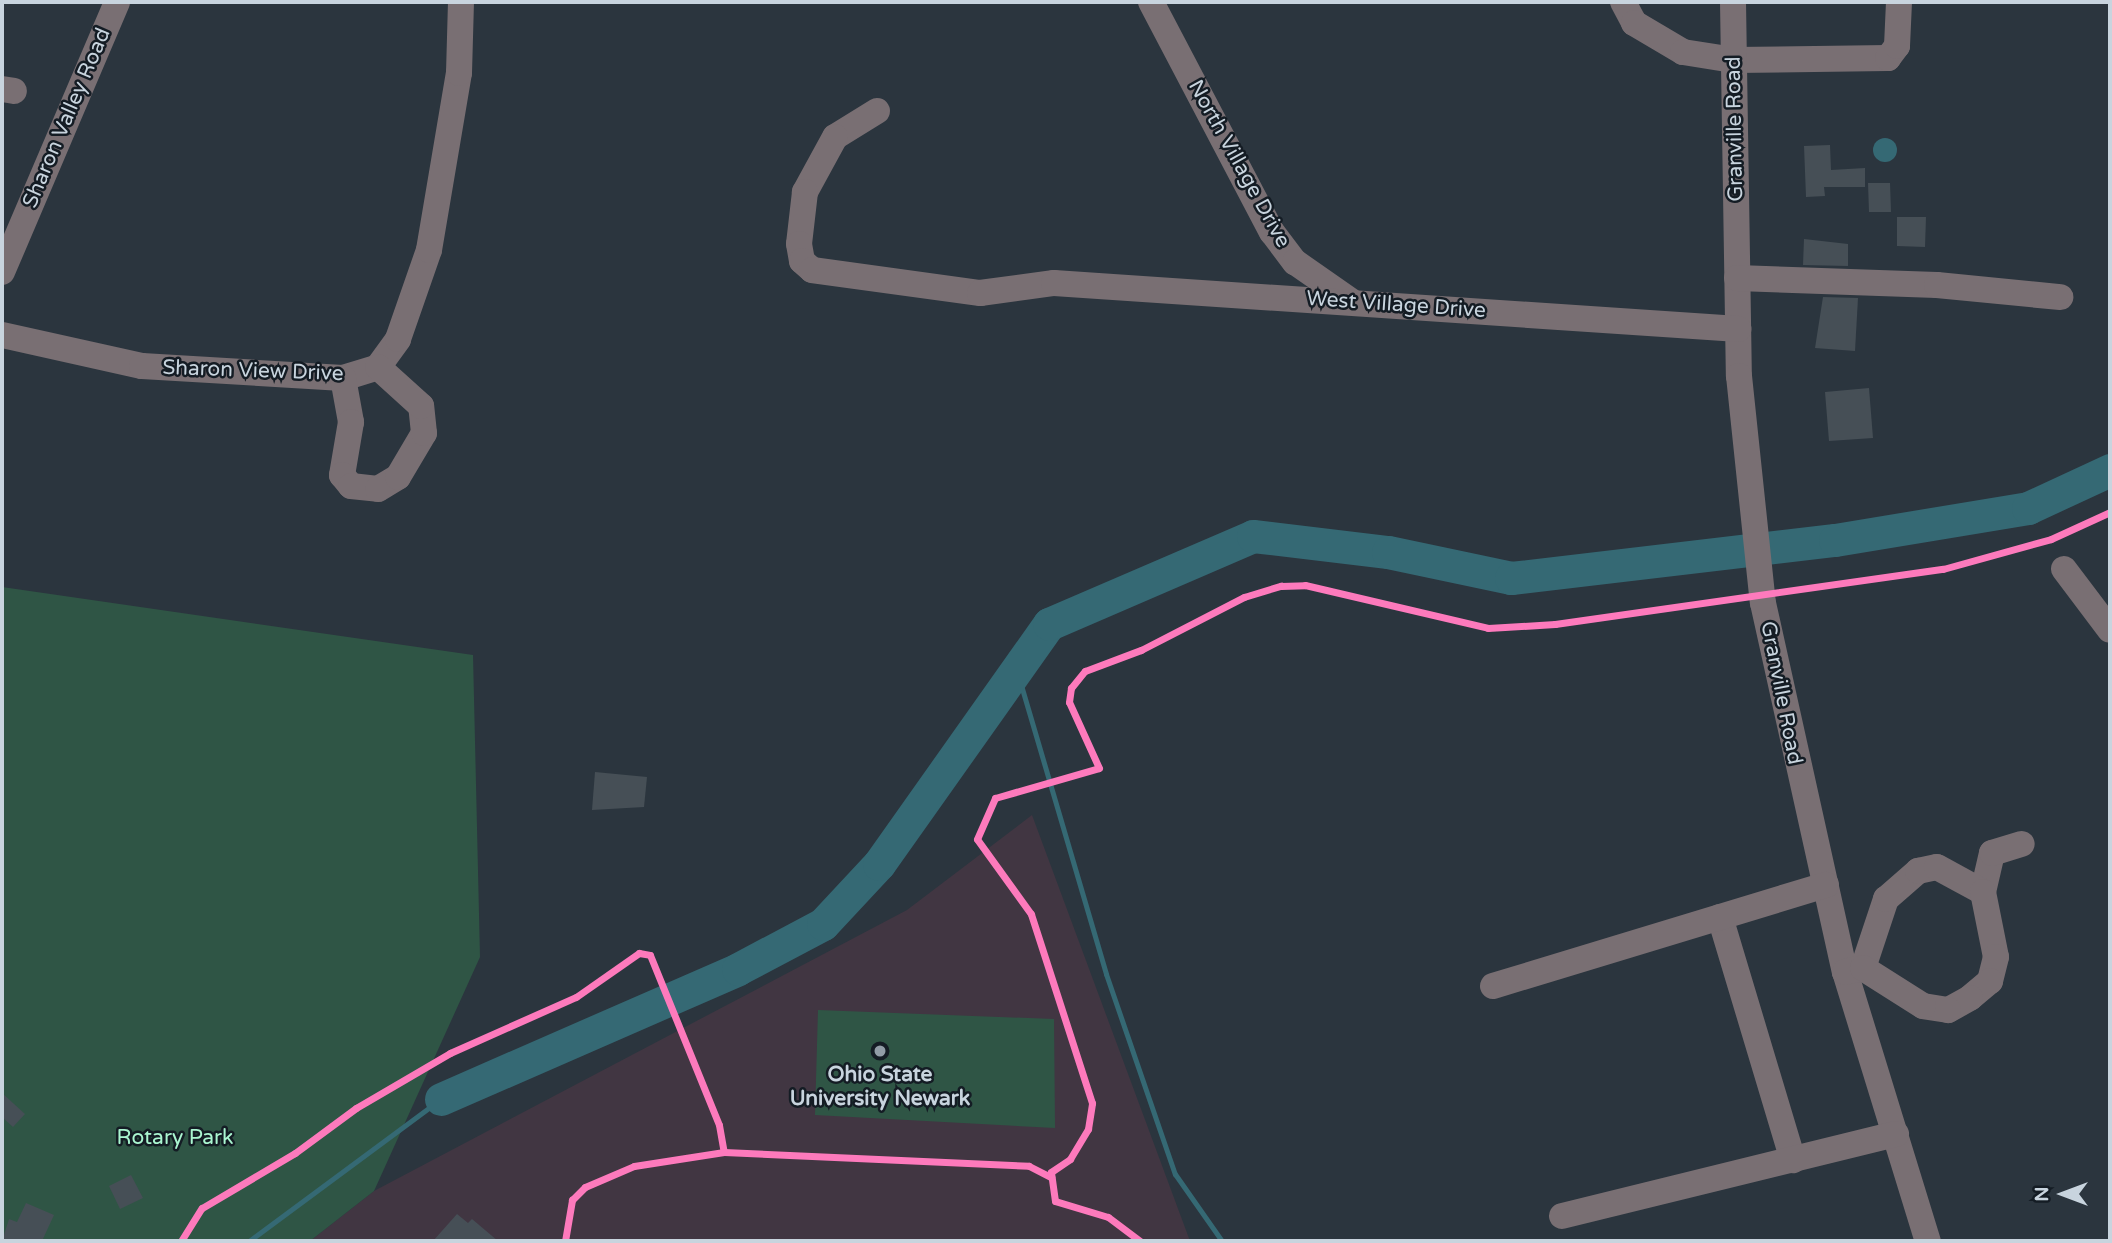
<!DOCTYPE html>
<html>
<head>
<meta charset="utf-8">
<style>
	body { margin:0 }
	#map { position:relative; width:2112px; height:1243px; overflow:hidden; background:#2b353e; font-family:"Varela Round",sans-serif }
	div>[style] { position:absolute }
	.education>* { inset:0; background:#413642 }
	.green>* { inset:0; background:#2f5545 }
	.water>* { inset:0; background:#356974 }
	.round { border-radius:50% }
	.stream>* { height:5px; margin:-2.5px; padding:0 2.5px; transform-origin:2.5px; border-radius:2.5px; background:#356974 }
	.river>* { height:33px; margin:-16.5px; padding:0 16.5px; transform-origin:16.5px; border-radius:16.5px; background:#356974 }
	.building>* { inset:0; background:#464f56 }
	.minor>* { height:26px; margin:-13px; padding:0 13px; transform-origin:13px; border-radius:13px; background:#796f73 }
	.cycleway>* { height:7px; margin:-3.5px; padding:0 3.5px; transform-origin:3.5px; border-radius:3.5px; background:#fd7abc }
	.dots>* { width:19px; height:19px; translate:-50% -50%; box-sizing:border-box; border:4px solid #141c24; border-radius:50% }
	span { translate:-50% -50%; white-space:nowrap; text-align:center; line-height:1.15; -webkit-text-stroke:5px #141c24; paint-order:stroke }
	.street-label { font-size:21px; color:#c8d4de }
	.poi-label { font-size:21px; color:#c8d4de; font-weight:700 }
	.park-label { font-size:21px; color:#aaf6d0 }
	.frame { position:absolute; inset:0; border:4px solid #c8d4de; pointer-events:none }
	.north { position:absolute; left:2028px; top:1159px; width:70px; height:70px; -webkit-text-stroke:5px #141c24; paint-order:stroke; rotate:270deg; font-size:19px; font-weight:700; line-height:28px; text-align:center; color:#c8d4de }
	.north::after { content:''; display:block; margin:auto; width:24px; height:32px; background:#c8d4de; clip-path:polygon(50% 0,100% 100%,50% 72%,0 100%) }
</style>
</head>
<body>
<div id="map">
	<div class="education">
		<i style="clip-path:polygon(1032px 815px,1190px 1241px,310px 1241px,374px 1191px,907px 910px)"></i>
	</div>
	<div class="green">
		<i style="clip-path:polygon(2px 587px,473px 655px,480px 957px,374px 1191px,310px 1241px,2px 1241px)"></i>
		<i style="clip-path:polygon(818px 1010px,1054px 1019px,1055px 1128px,815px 1115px)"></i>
	</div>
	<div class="water">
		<i class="round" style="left:1873px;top:138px;width:24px;height:24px"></i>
	</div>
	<div class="stream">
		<i style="left:1016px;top:668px;width:319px;rotate:73.6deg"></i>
		<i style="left:1106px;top:974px;width:212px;rotate:71deg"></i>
		<i style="left:1175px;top:1174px;width:82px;rotate:55deg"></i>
		<i style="left:249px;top:1241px;width:239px;rotate:-36.5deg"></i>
	</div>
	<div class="river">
		<i style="left:441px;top:1099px;width:324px;rotate:-23.6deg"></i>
		<i style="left:738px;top:969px;width:96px;rotate:-27.9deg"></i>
		<i style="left:823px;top:924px;width:82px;rotate:-47deg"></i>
		<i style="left:879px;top:864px;width:294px;rotate:-54.7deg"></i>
		<i style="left:1049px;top:624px;width:222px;rotate:-23.3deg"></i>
		<i style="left:1253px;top:536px;width:136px;rotate:6.8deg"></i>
		<i style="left:1388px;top:552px;width:126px;rotate:11.9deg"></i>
		<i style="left:1511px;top:578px;width:326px;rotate:-6.7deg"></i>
		<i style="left:1835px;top:540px;width:196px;rotate:-9.4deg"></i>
		<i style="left:2028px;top:508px;width:90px;rotate:-24.9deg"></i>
	</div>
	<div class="building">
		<i style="clip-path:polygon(1830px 145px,1831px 170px,1865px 168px,1865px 187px,1824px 187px,1825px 196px,1806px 197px,1804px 146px)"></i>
		<i style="clip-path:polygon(1868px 183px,1890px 183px,1891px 212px,1869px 212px)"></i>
		<i style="clip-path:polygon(1897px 217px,1926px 217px,1925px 247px,1897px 246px)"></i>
		<i style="clip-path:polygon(1804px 239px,1848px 244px,1848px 266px,1803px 265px)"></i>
		<i style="clip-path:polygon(1823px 297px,1858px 298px,1855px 351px,1815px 348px)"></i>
		<i style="clip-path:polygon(1869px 388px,1873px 438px,1829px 441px,1825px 392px)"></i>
		<i style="clip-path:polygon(595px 772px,647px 777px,644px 807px,592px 810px)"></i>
		<i style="clip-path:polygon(2px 1093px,25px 1114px,13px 1127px,2px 1117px)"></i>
		<i style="clip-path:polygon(131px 1175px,143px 1198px,120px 1209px,109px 1186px)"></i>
		<i style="clip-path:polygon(26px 1203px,54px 1215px,42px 1241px,2px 1241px,9px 1219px,17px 1222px)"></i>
		<i style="clip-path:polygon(457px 1214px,468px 1223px,472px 1219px,498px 1241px,433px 1241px)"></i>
	</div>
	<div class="minor">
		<i style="left:1151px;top:2px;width:260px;rotate:62.3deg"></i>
		<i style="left:1272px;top:232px;width:38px;rotate:53deg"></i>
		<i style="left:1295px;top:262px;width:68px;rotate:34.9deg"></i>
		<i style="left:1623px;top:2px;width:24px;rotate:62deg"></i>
		<i style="left:1634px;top:23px;width:57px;rotate:30.6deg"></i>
		<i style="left:1683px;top:52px;width:52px;rotate:8.9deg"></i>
		<i style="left:1734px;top:60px;width:154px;rotate:-0.7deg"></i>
		<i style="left:1888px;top:58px;width:15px;rotate:-53deg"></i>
		<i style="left:1897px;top:46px;width:44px;rotate:-87.4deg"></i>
		<i style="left:1733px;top:2px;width:374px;rotate:89.1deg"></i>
		<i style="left:1739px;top:376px;width:228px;rotate:84deg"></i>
		<i style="left:1763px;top:603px;width:378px;rotate:77.5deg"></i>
		<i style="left:1845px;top:972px;width:282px;rotate:72.9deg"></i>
		<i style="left:2px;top:89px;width:12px;rotate:9deg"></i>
		<i style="left:877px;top:111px;width:49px;rotate:148.2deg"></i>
		<i style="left:835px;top:137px;width:63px;rotate:118.6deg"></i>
		<i style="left:805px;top:192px;width:52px;rotate:96.6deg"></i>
		<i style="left:799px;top:244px;width:17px;rotate:80deg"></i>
		<i style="left:802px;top:261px;width:13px;rotate:42deg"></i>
		<i style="left:812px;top:270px;width:170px;rotate:7.8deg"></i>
		<i style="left:980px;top:293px;width:75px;rotate:-7.7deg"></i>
		<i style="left:1054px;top:283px;width:686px;rotate:3.85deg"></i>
		<i style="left:2px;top:272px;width:293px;rotate:-66.9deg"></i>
		<i style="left:1737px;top:278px;width:200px;rotate:2deg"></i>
		<i style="left:1937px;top:285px;width:124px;rotate:5.6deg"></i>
		<i style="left:2px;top:335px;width:143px;rotate:12.5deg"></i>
		<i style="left:142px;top:366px;width:201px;rotate:3.4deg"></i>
		<i style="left:343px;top:378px;width:37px;rotate:-17deg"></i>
		<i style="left:378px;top:367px;width:34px;rotate:-54deg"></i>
		<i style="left:398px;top:339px;width:94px;rotate:-70.8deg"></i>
		<i style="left:429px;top:250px;width:180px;rotate:-80.4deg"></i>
		<i style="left:459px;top:73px;width:71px;rotate:-88.4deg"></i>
		<i style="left:343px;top:378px;width:45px;rotate:79.7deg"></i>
		<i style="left:351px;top:422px;width:54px;rotate:99.6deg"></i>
		<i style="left:342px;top:475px;width:14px;rotate:51deg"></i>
		<i style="left:351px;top:486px;width:27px;rotate:6deg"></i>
		<i style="left:378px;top:489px;width:23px;rotate:-31deg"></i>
		<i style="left:398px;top:477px;width:51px;rotate:-59.4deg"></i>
		<i style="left:424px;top:433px;width:27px;rotate:-96deg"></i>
		<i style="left:421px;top:406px;width:58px;rotate:-137.8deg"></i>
		<i style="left:2064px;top:569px;width:76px;rotate:53deg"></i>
		<i style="left:1983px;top:892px;width:40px;rotate:-77deg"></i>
		<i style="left:1992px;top:853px;width:31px;rotate:-17deg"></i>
		<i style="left:1720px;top:917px;width:254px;rotate:73.3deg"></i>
		<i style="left:1845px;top:972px;width:18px;rotate:-13deg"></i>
		<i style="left:1863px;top:968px;width:73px;rotate:-71.6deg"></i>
		<i style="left:1886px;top:899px;width:43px;rotate:-41.2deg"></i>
		<i style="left:1918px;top:871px;width:19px;rotate:-12deg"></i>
		<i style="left:1937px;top:867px;width:52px;rotate:28.5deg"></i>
		<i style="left:1983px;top:892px;width:66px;rotate:78.7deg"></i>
		<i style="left:1996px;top:957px;width:25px;rotate:104deg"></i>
		<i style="left:1990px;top:981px;width:26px;rotate:140deg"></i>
		<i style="left:1970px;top:998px;width:25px;rotate:151deg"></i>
		<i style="left:1948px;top:1010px;width:25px;rotate:-171deg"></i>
		<i style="left:1923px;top:1006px;width:71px;rotate:-147.7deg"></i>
		<i style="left:1493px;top:986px;width:348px;rotate:-16.9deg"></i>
		<i style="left:1562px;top:1216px;width:344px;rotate:-13.8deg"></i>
	</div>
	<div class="cycleway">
		<i style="left:181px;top:1241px;width:39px;rotate:-58deg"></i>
		<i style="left:202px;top:1208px;width:108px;rotate:-30.6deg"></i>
		<i style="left:295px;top:1153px;width:76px;rotate:-36.4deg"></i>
		<i style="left:356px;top:1108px;width:109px;rotate:-30.3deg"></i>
		<i style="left:450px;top:1053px;width:138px;rotate:-24deg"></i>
		<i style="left:576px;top:997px;width:77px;rotate:-34.9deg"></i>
		<i style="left:639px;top:953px;width:11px;rotate:10deg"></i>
		<i style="left:650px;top:955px;width:183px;rotate:67.9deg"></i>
		<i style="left:719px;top:1125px;width:27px;rotate:80deg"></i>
		<i style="left:724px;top:1152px;width:305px;rotate:2.6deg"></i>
		<i style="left:1029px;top:1166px;width:25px;rotate:27deg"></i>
		<i style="left:565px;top:1241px;width:42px;rotate:-80.3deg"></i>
		<i style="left:572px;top:1200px;width:18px;rotate:-45deg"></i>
		<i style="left:585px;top:1187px;width:53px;rotate:-23.2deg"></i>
		<i style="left:634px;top:1166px;width:91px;rotate:-8.8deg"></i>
		<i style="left:1140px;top:1241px;width:40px;rotate:-143deg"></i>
		<i style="left:1108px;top:1217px;width:55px;rotate:-163.2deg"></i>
		<i style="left:1055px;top:1201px;width:29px;rotate:-98deg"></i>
		<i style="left:1051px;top:1172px;width:23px;rotate:-34deg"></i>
		<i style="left:1070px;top:1159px;width:35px;rotate:-59deg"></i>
		<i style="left:1088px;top:1129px;width:26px;rotate:-81deg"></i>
		<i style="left:1092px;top:1103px;width:199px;rotate:-107.9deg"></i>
		<i style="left:1031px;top:914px;width:92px;rotate:-125.8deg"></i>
		<i style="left:977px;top:839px;width:45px;rotate:-66.3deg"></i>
		<i style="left:995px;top:798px;width:108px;rotate:-16.1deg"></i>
		<i style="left:1099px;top:768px;width:72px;rotate:-114.4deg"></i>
		<i style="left:1069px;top:702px;width:14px;rotate:-82deg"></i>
		<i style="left:1071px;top:688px;width:22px;rotate:-51deg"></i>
		<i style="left:1085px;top:671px;width:60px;rotate:-20.6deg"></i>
		<i style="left:1141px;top:650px;width:116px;rotate:-27.2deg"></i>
		<i style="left:1244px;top:597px;width:39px;rotate:-17deg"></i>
		<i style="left:1281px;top:586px;width:24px;rotate:-2deg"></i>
		<i style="left:1305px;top:585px;width:188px;rotate:13.2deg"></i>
		<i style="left:1488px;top:628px;width:67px;rotate:-3.4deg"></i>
		<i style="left:1555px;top:624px;width:392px;rotate:-8.1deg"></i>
		<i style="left:1943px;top:569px;width:112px;rotate:-15.5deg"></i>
		<i style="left:2051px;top:539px;width:65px;rotate:-24.6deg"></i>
	</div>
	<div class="dots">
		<i style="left:880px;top:1051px;background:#919ca6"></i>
	</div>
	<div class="street-label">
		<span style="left:67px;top:118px;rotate:-67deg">Sharon Valley Road</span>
		<span style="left:1735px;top:129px;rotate:-91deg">Granville Road</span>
		<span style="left:1239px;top:164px;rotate:61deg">North Village Drive</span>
		<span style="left:1396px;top:305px;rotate:4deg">West Village Drive</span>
		<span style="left:253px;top:371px;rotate:2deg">Sharon View Drive</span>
		<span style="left:1781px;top:693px;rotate:79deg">Granville Road</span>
	</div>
	<div class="poi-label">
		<span style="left:880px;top:1087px">Ohio State<br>University Newark</span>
	</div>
	<div class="park-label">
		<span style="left:175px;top:1138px">Rotary Park</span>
	</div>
	<div class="frame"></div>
	<div class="north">N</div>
</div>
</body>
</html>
